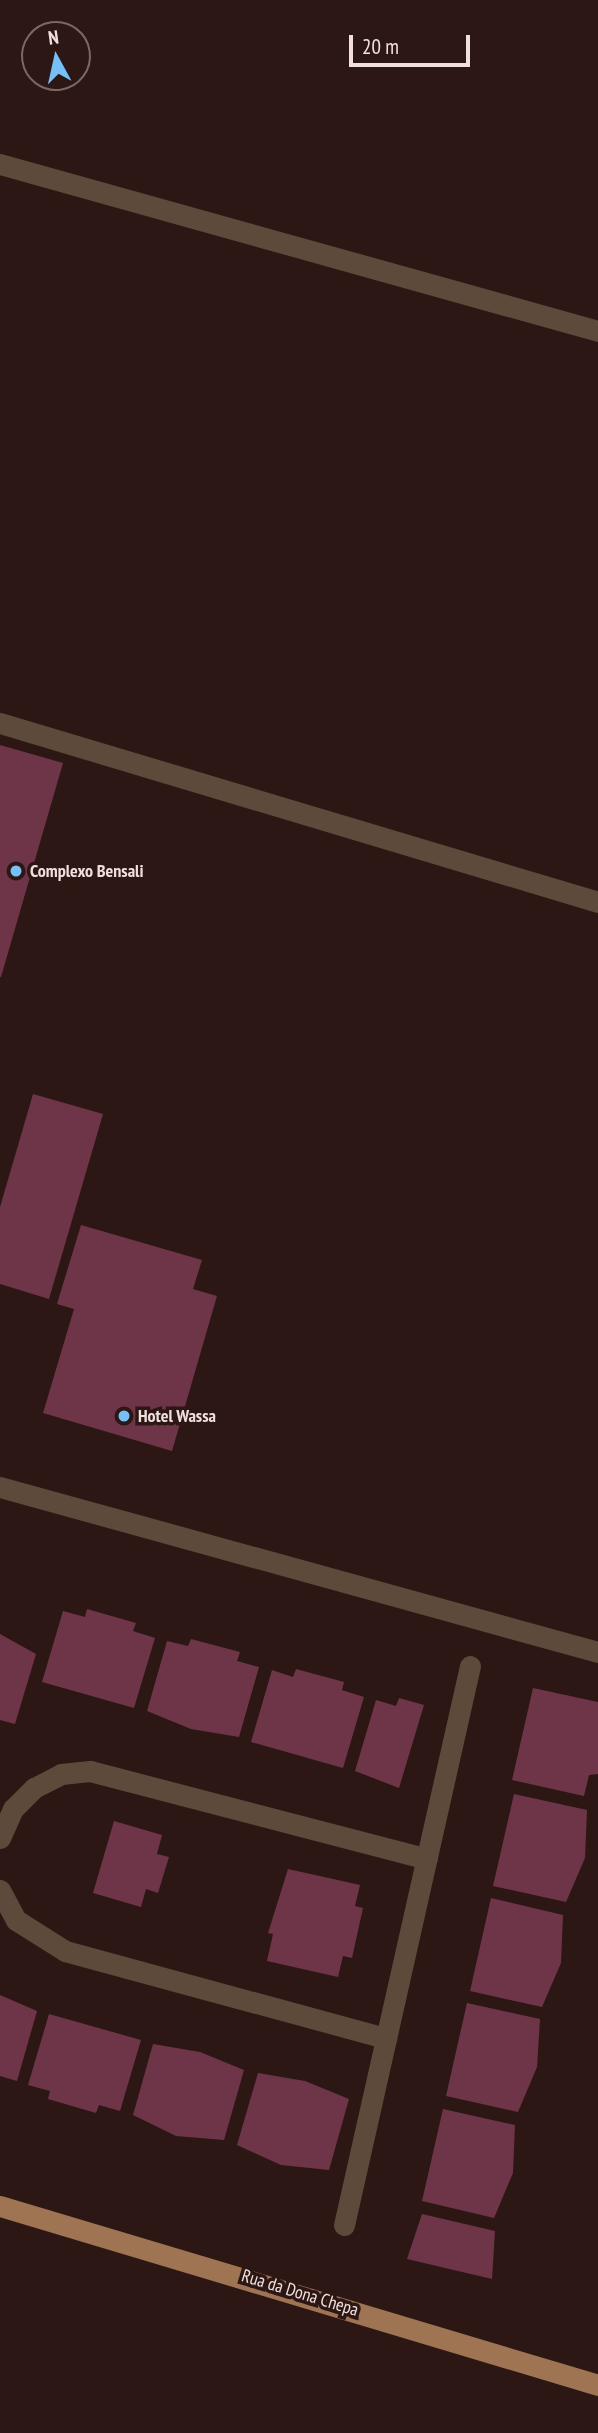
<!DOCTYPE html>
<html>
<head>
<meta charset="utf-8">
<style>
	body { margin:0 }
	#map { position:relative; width:598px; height:2433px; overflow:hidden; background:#2d1714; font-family:"PT Sans Narrow",sans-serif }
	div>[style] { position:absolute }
	.building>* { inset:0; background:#6e3548 }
	.minor>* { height:21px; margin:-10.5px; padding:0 10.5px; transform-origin:10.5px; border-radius:10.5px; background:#5e4a3a }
	.major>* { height:21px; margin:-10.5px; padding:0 10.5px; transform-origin:10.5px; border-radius:10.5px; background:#9f7453 }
	.dots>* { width:19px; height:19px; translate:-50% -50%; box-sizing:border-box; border:4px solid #2d1714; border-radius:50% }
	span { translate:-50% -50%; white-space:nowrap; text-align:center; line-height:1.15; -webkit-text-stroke:7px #2d1714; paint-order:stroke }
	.poi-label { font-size:18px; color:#f0e0dd; font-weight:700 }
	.left { translate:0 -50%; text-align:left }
	.street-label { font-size:18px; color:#f0e0dd }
	.north { position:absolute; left:21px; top:21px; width:70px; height:70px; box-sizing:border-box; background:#2d1714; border:2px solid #7b6764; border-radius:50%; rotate:352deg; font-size:19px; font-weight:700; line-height:28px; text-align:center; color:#f0e0dd }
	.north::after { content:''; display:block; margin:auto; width:24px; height:32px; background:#76c0f7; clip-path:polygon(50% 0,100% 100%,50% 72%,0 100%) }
	.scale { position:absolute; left:349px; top:35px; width:121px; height:32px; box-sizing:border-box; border:4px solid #f0e0dd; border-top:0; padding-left:9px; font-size:21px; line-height:24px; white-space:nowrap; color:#f0e0dd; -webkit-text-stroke:5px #2d1714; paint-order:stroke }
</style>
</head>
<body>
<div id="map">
	<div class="building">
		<i style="clip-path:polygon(0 745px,63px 763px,1px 977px,0 977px)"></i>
		<i style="clip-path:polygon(33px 1094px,103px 1114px,49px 1299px,0 1284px,0 1207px)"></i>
		<i style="clip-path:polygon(81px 1225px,202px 1260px,193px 1289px,217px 1296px,172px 1451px,43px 1413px,74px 1309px,57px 1304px)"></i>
		<i style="clip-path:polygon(87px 1609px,136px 1623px,133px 1631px,155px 1638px,134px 1708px,42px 1682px,63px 1611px,85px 1617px)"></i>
		<i style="clip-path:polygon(0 1634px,36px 1654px,15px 1724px,0 1720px)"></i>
		<i style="clip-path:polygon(191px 1639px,240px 1652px,237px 1661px,259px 1667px,239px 1737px,191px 1729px,147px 1711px,167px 1641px,188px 1646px)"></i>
		<i style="clip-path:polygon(296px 1669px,344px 1682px,342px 1690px,364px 1697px,343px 1768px,251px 1742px,272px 1670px,293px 1677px)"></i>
		<i style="clip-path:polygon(533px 1688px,598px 1702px,598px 1774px,589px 1775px,584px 1796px,512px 1780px)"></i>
		<i style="clip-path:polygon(399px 1698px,424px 1705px,399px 1788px,355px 1771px,376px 1700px,396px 1706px)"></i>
		<i style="clip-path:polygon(514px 1794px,587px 1810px,585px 1858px,566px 1902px,493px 1886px)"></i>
		<i style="clip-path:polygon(114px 1821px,162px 1835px,157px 1854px,169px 1857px,158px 1893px,146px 1889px,141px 1907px,93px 1893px)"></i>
		<i style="clip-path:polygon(288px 1869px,360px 1885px,355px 1906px,363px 1908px,352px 1958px,343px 1956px,338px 1977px,267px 1961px,273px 1934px,268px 1933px)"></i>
		<i style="clip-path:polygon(491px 1898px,563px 1915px,561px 1963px,542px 2007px,470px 1991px)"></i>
		<i style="clip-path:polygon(0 1995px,37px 2011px,17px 2081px,0 2076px)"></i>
		<i style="clip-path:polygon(467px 2003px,540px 2019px,537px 2067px,518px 2112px,446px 2096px)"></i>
		<i style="clip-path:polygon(49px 2014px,141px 2040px,120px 2111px,99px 2105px,96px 2113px,48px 2099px,50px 2091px,28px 2085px)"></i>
		<i style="clip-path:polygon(153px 2044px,200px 2052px,244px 2070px,224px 2140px,176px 2136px,133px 2115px)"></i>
		<i style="clip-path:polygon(258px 2073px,305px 2081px,349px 2099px,329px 2170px,281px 2165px,237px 2145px)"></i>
		<i style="clip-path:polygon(443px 2109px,515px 2125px,513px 2173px,494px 2218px,422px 2201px)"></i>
		<i style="clip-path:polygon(422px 2214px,495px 2231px,492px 2279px,407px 2259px)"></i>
	</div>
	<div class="minor">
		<i style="left:0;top:164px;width:621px;rotate:15.6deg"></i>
		<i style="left:0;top:723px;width:624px;rotate:16.66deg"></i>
		<i style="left:0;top:1487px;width:620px;rotate:15.43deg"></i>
		<i style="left:0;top:1838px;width:32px;rotate:-66deg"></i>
		<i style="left:13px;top:1809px;width:30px;rotate:-45deg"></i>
		<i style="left:34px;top:1788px;width:30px;rotate:-27deg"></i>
		<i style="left:61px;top:1774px;width:29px;rotate:-6deg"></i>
		<i style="left:90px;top:1771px;width:348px;rotate:14.6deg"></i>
		<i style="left:0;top:1890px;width:34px;rotate:62deg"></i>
		<i style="left:16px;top:1920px;width:58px;rotate:32.3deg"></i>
		<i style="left:65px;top:1951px;width:333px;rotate:15.2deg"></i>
		<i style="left:344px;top:2225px;width:573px;rotate:-77.3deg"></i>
	</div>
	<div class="major">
		<i style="left:0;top:2206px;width:624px;rotate:16.66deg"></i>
	</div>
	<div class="dots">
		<i style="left:16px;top:871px;background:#76c0f7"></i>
		<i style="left:124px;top:1416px;background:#76c0f7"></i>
	</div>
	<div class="poi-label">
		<span class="left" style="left:30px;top:871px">Complexo Bensali</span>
		<span class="left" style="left:138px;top:1416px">Hotel Wassa</span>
	</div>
	<div class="street-label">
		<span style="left:300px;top:2293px;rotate:17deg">Rua da Dona Chepa</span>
	</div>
	<div class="north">N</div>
	<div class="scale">20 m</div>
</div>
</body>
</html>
